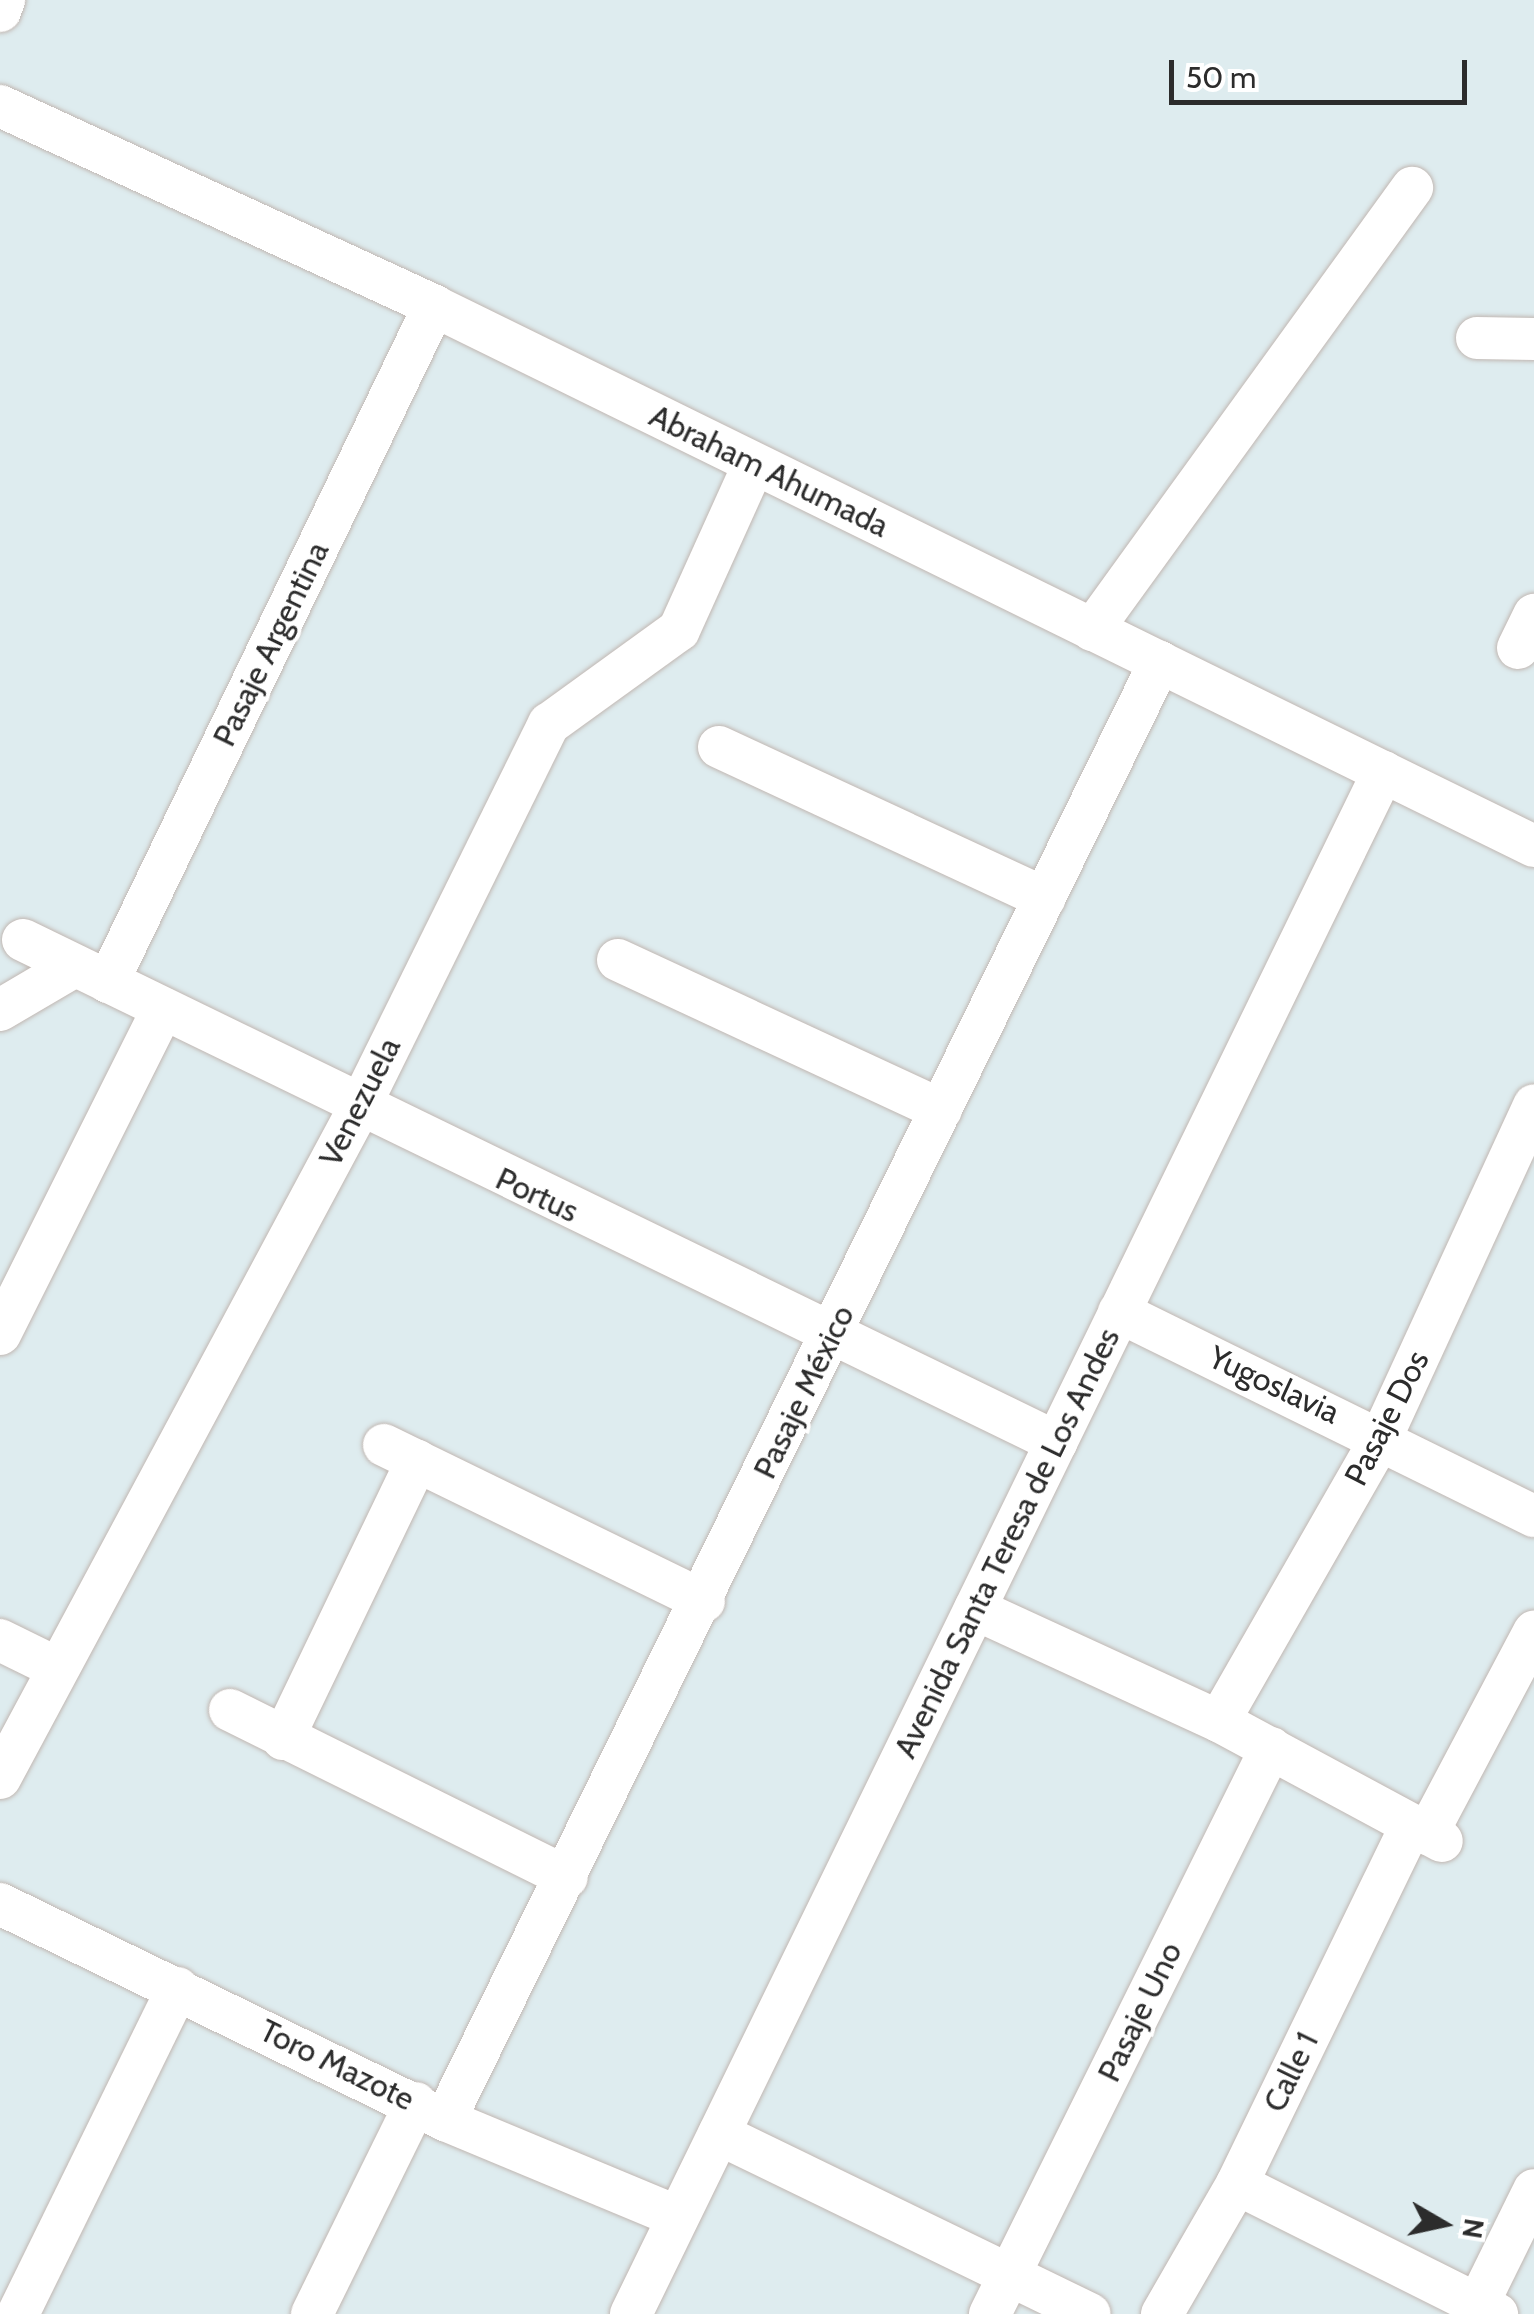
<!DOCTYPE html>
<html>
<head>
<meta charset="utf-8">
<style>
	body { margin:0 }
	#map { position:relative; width:1534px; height:2314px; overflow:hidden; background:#deecef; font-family:Cabin,sans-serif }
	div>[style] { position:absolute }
	.roads { filter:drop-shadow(0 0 2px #c1b7b2) drop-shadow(0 0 2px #c1b7b2) }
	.minor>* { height:42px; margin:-21px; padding:0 21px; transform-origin:21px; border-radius:21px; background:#fff }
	span { translate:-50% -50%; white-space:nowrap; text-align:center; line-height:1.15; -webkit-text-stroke:8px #fff; paint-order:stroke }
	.street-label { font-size:32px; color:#2c2c2c }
	.north { position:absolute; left:1394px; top:2174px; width:100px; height:100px; -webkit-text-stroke:8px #fff; paint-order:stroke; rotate:99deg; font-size:28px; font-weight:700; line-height:40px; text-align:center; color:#2c2c2c }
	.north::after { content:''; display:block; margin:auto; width:35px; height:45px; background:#2c2c2c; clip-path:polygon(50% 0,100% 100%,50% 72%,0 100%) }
	.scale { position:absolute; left:1169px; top:60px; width:298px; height:45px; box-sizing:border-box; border:5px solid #2c2c2c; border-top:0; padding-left:12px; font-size:30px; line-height:35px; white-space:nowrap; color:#2c2c2c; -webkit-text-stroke:8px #fff; paint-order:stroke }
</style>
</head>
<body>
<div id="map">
	<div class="roads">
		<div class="minor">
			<i style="left:0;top:11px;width:12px;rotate:-70deg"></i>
			<i style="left:0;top:106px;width:478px;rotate:24.7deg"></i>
			<i style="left:434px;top:306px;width:1225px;rotate:26.15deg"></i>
			<i style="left:1477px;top:338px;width:57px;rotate:1deg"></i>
			<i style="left:1092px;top:630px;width:546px;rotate:-54.1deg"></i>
			<i style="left:1518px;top:648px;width:37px;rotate:-64deg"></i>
			<i style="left:719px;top:747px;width:359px;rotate:24.9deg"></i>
			<i style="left:23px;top:940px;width:1149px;rotate:25.92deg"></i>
			<i style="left:618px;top:960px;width:356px;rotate:24.9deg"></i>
			<i style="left:108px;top:982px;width:751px;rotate:-64.25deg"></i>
			<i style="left:0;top:1010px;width:87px;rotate:-30.4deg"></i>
			<i style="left:1119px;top:1312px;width:462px;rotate:26.2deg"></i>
			<i style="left:0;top:1334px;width:364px;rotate:-63.4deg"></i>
			<i style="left:384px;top:1445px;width:356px;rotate:26deg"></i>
			<i style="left:975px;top:1609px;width:268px;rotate:24.7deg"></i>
			<i style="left:1219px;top:1721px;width:253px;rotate:28.3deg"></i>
			<i style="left:0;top:1640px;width:64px;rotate:26.2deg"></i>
			<i style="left:230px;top:1710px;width:376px;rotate:26.4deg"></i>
			<i style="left:1219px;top:1721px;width:328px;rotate:-60.2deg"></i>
			<i style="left:1382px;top:1436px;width:364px;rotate:-65.3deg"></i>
			<i style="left:283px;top:1739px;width:309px;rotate:-64.3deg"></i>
			<i style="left:0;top:1778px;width:758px;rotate:-61.81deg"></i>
			<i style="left:358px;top:1110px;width:431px;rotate:-63.7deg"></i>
			<i style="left:549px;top:724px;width:160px;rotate:-35.9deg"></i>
			<i style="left:679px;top:630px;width:182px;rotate:-65.7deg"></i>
			<i style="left:1427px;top:1834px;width:229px;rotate:-62.1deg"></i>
			<i style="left:0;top:1904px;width:495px;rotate:25.9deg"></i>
			<i style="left:445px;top:2120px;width:252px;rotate:22.6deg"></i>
			<i style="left:445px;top:2120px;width:1624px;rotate:-63.88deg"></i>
			<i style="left:719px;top:2134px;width:412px;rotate:25.9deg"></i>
			<i style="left:1237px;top:2184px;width:291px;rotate:26.6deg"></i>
			<i style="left:18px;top:2314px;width:363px;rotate:-63.9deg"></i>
			<i style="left:312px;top:2314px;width:235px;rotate:-63.8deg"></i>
			<i style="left:631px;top:2314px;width:1716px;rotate:-64deg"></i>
			<i style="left:990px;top:2314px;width:632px;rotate:-63.6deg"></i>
			<i style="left:1162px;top:2314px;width:150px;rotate:-60deg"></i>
			<i style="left:1237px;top:2184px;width:399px;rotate:-64.1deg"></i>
			<i style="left:1473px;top:2314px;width:138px;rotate:-63.8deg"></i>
		</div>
	</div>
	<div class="street-label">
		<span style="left:769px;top:471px;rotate:26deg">Abraham Ahumada</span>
		<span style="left:271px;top:644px;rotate:-64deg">Pasaje Argentina</span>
		<span style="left:360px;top:1102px;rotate:-63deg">Venezuela</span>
		<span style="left:537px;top:1195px;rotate:25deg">Portus</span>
		<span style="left:1274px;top:1385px;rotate:25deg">Yugoslavia</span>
		<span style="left:804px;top:1392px;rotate:-64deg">Pasaje México</span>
		<span style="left:1387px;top:1418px;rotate:-63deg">Pasaje Dos</span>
		<span style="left:1007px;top:1543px;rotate:-64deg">Avenida Santa Teresa de Los Andes</span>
		<span style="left:1140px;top:2012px;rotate:-64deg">Pasaje Uno</span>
		<span style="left:337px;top:2065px;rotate:26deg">Toro Mazote</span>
		<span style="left:1291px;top:2072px;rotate:-64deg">Calle 1</span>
	</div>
	<div class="north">N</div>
	<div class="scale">50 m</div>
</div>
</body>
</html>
